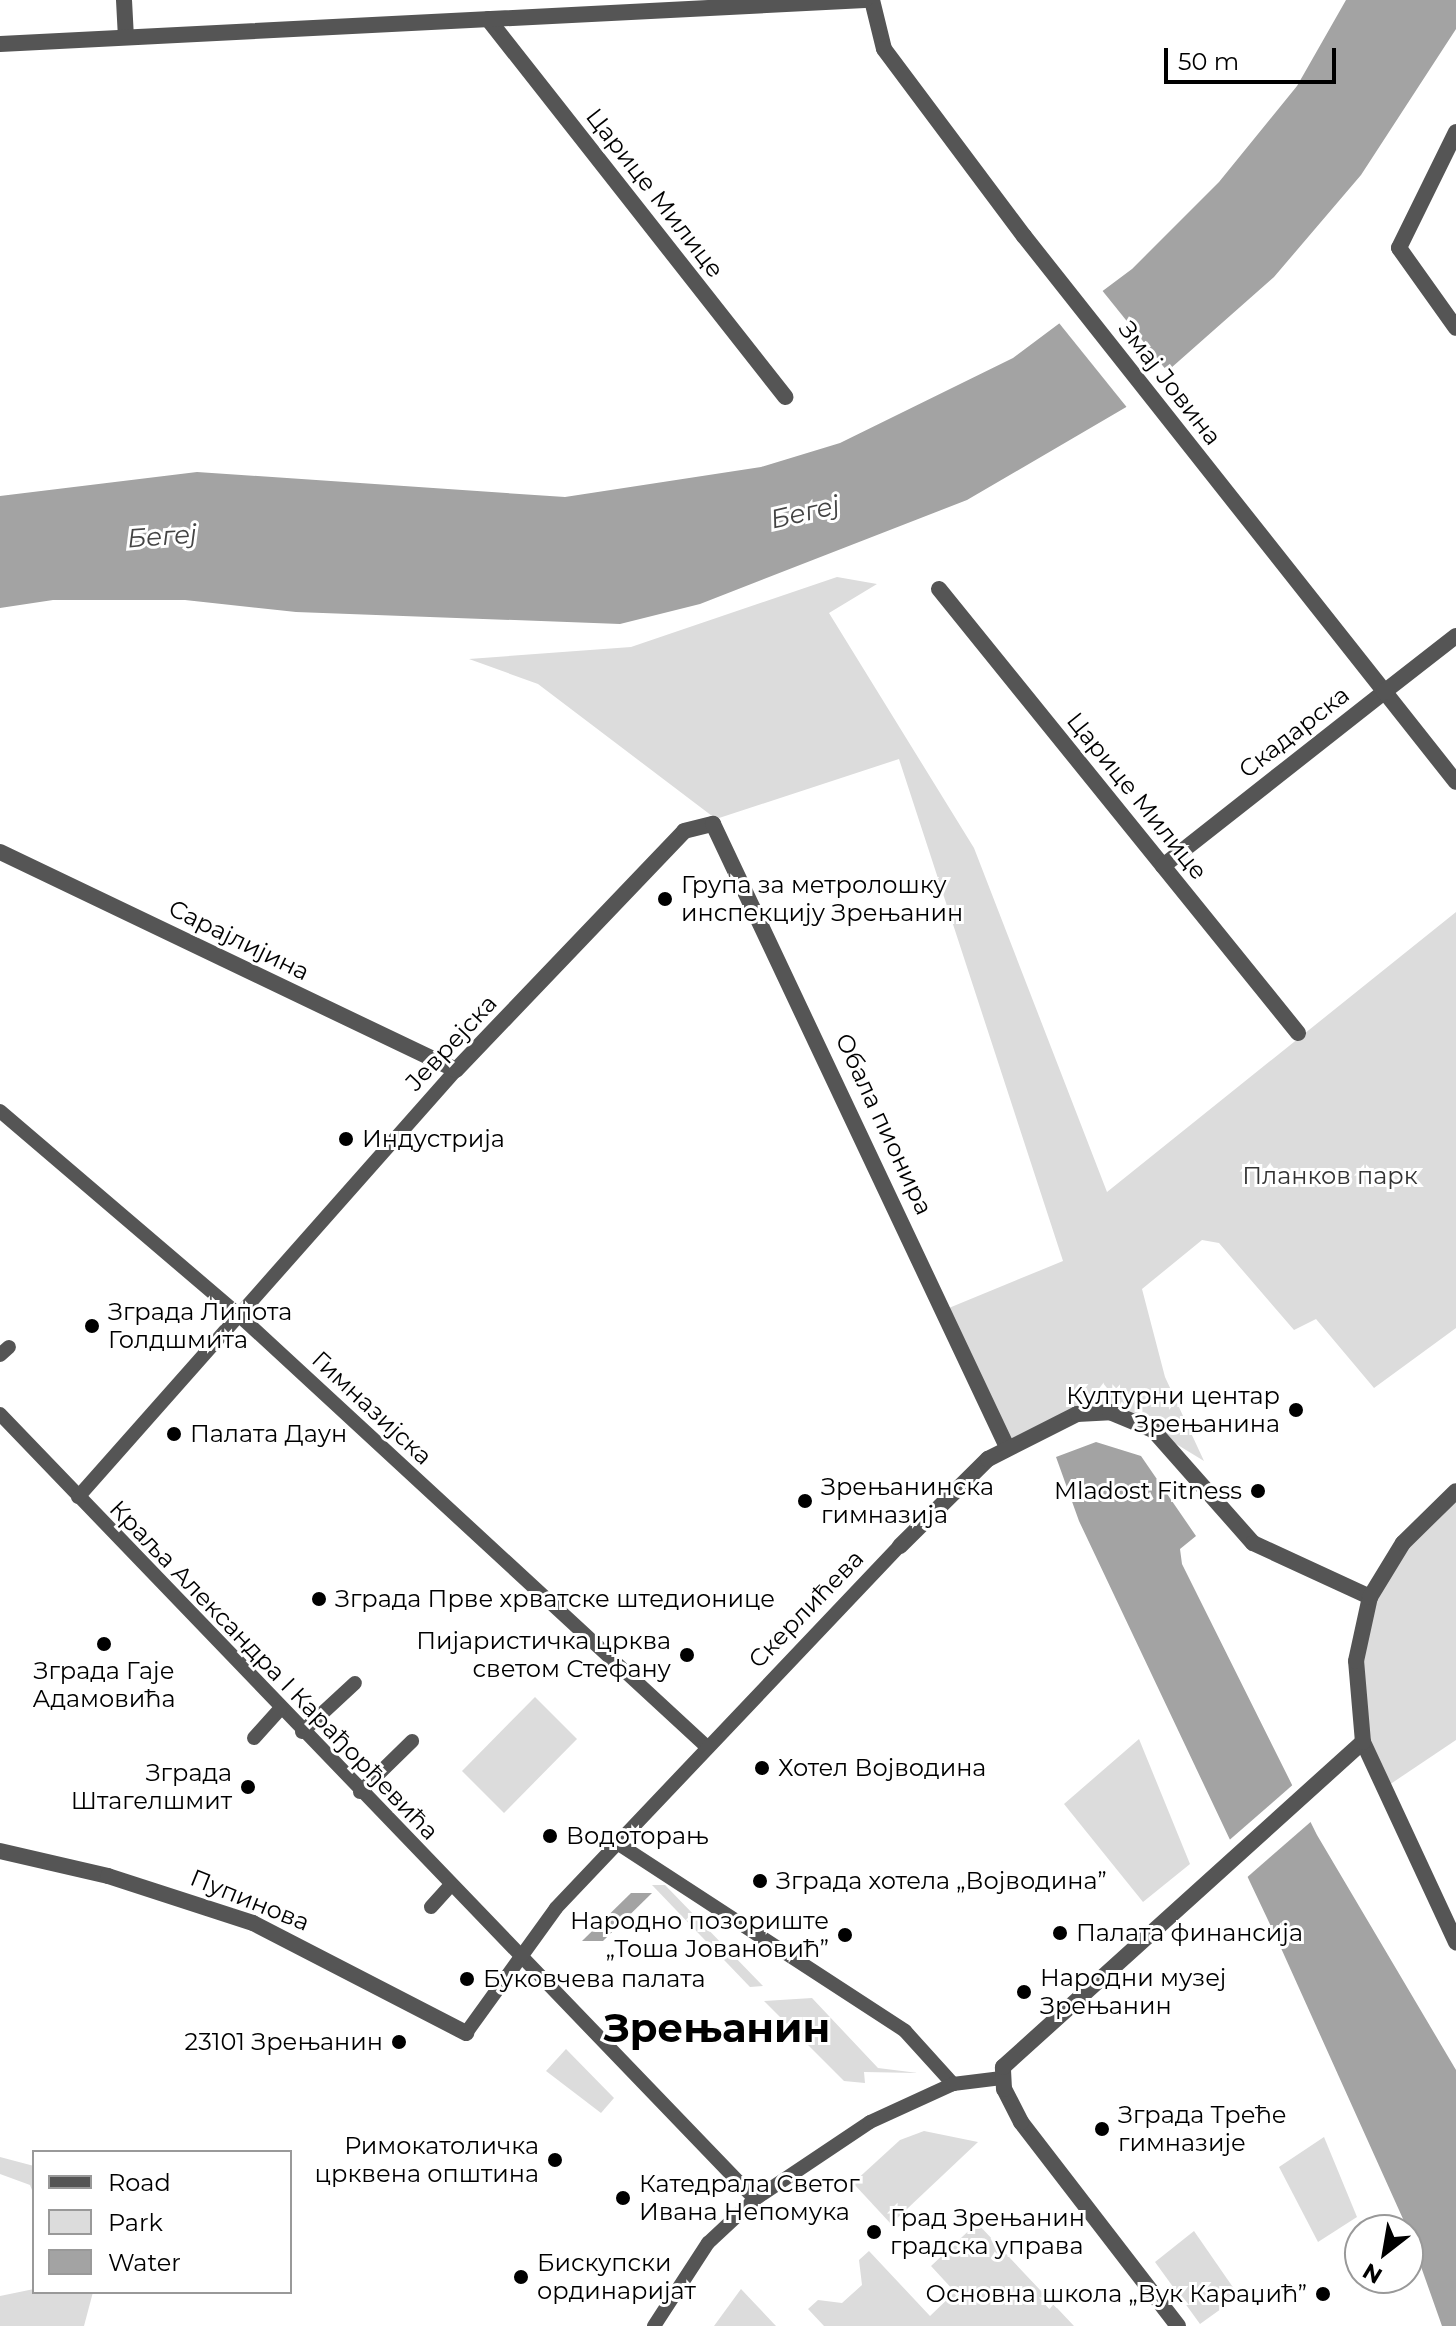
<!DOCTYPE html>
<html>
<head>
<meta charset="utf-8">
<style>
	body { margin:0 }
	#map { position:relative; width:1456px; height:2326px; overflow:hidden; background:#fff; font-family:Montserrat,sans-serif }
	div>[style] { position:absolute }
	.green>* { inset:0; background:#dcdcdc }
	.water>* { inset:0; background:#a3a3a3 }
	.pier>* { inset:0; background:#fff }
	.pedestrian>* { height:14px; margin:-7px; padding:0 7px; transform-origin:7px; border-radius:7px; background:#555 }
	.minor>* { height:16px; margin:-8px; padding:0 8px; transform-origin:8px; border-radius:8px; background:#555 }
	.tertiary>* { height:16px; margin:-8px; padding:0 8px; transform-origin:8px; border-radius:8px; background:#555 }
	.dots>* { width:22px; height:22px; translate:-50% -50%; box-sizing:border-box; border:4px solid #fff; border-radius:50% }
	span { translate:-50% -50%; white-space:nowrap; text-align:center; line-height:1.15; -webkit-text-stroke:6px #fff; paint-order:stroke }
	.street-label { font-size:24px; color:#000 }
	.poi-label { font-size:24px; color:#000 }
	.left { translate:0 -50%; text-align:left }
	.right { translate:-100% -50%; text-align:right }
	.park-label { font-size:24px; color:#333 }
	.water-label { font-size:26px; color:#444; font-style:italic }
	.town-label { font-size:40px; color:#000; font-weight:700 }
	.legend { position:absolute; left:32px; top:2150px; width:260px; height:144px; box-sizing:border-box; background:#fff; border:2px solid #999; margin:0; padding:10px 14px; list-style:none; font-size:24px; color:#000 }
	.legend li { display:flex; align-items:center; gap:16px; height:40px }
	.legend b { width:40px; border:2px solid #999 }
	.north { position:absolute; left:1344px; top:2214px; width:80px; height:80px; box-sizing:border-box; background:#fff; border:2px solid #999; border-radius:50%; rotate:211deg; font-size:22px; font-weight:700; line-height:32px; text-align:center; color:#000 }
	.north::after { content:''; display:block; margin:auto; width:28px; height:36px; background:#000; clip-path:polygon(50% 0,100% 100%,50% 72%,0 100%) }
	.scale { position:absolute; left:1164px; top:48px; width:172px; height:36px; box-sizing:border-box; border:4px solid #000; border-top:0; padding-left:10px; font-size:24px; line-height:28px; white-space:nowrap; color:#000; -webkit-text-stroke:6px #fff; paint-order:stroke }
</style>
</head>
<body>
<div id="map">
	<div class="green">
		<i style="clip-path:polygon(837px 577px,877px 584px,829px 613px,974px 848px,1107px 1192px,1456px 912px,1456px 1328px,1374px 1388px,1316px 1319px,1294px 1330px,1219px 1243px,1202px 1240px,1142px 1289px,1165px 1377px,1204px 1461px,1132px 1417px,1099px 1411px,1007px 1447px,944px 1310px,1063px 1261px,899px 759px,716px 819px,538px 684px,469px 659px,631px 647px)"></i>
		<i style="clip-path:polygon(1456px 1491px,1456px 1740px,1386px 1787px,1358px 1701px,1358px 1639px,1386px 1567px)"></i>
		<i style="clip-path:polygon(535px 1697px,577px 1739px,504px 1813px,462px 1771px)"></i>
		<i style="clip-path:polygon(1139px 1739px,1190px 1864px,1143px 1902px,1064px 1804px)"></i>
		<i style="clip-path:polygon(652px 1885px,665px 1885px,763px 1986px,750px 1987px)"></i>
		<i style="clip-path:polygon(812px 1998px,878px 2068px,918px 2073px,864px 2072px,865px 2083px,844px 2081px,764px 2001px)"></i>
		<i style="clip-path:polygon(566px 2049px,614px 2098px,601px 2113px,546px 2071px)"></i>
		<i style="clip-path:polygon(924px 2131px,978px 2142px,891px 2224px,853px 2183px,900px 2140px)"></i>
		<i style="clip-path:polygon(1324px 2137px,1357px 2217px,1318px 2242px,1279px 2167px)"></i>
		<i style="clip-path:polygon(0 2157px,34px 2166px,34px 2195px,30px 2185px,0 2174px)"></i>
		<i style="clip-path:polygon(977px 2223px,1074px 2326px,824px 2326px,808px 2309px,818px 2300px,842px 2303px,862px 2285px,859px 2260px,869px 2251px,930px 2316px,955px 2292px,931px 2266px)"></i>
		<i style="clip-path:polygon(1194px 2231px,1239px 2296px,1200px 2324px,1155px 2262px)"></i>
		<i style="clip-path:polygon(34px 2289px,93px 2292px,84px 2326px,0 2326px,0 2296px)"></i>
		<i style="clip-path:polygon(741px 2289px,776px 2326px,714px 2326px)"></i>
	</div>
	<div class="water">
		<i style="clip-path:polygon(1346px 0,1456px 0,1456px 29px,1361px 175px,1274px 277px,1128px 406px,967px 500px,700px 604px,620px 624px,296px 612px,185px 600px,53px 600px,0 608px,0 496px,197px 472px,565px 497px,761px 467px,840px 443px,1013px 358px,1132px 269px,1219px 182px,1297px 86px)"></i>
		<i style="clip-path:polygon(1096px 1442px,1141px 1456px,1196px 1536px,1180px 1549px,1182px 1564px,1317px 1835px,1456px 2070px,1456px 2326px,1442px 2326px,1408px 2230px,1276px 1937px,1079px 1521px,1056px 1457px)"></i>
		<i style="clip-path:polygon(631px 1893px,652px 1893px,603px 1941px,582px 1941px)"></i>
	</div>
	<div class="pier">
		<i style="clip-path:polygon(1101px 289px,1171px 376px,1129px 410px,1059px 323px)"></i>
		<i style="clip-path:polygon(1296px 1782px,1314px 1819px,1244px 1880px,1226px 1843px)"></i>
	</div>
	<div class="pedestrian">
		<i style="left:0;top:1111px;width:318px;rotate:40.5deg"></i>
		<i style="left:242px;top:1318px;width:631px;rotate:42.69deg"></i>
		<i style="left:0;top:1355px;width:12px;rotate:-42deg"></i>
		<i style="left:0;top:1414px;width:1089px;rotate:46.12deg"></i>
		<i style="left:78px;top:1497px;width:570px;rotate:-48.48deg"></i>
		<i style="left:302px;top:1732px;width:72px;rotate:-42.8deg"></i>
		<i style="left:254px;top:1738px;width:39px;rotate:-48deg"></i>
		<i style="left:360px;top:1792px;width:73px;rotate:-44.4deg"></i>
		<i style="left:617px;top:1843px;width:344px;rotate:33.1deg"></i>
		<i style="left:905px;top:2031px;width:72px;rotate:47.8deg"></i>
		<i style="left:431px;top:1907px;width:30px;rotate:-48deg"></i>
		<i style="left:466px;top:2033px;width:154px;rotate:-54.2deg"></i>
		<i style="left:556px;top:1908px;width:499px;rotate:-46.5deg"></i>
		<i style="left:654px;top:2326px;width:99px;rotate:-57deg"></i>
		<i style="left:708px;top:2243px;width:64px;rotate:-43.1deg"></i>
		<i style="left:755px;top:2199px;width:138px;rotate:-33.8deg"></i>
		<i style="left:870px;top:2122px;width:91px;rotate:-24.6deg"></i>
		<i style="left:953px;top:2084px;width:49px;rotate:-7deg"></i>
	</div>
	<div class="minor">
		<i style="left:124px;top:0;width:37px;rotate:87deg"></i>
		<i style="left:488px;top:19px;width:481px;rotate:51.8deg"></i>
		<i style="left:939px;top:589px;width:571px;rotate:51.04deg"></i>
		<i style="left:0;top:852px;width:505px;rotate:25.55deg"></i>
		<i style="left:456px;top:1070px;width:330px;rotate:-46.3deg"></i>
		<i style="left:684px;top:831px;width:30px;rotate:-14deg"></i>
		<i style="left:713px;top:824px;width:689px;rotate:64.74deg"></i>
		<i style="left:1163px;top:866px;width:281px;rotate:-38.2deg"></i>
		<i style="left:900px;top:1546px;width:124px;rotate:-44.7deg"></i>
		<i style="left:988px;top:1459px;width:100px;rotate:-26.8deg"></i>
		<i style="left:1077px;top:1414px;width:33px;rotate:-3deg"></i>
		<i style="left:1110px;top:1412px;width:47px;rotate:22.7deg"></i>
		<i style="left:1153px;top:1430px;width:151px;rotate:48.5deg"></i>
		<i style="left:1253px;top:1543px;width:129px;rotate:24.8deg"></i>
		<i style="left:1363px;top:1742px;width:221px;rotate:65.1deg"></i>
		<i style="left:0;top:1851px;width:111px;rotate:13deg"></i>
		<i style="left:108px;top:1876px;width:152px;rotate:18deg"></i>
		<i style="left:253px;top:1923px;width:240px;rotate:27.3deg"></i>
	</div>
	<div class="tertiary">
		<i style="left:872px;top:0;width:50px;rotate:76.2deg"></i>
		<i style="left:884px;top:49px;width:234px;rotate:53.2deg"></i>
		<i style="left:1024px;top:236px;width:696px;rotate:51.65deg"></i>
		<i style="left:0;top:44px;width:866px;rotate:-2.91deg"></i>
		<i style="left:1456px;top:132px;width:129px;rotate:116.2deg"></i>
		<i style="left:1399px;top:248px;width:98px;rotate:54.5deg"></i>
		<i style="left:1384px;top:692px;width:91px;rotate:-37.9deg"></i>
		<i style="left:1178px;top:2326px;width:257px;rotate:-127.6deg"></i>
		<i style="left:1021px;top:2122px;width:37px;rotate:-117deg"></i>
		<i style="left:1004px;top:2089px;width:22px;rotate:-93deg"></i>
		<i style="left:1003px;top:2067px;width:485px;rotate:-42.1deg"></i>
		<i style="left:1363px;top:1742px;width:81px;rotate:-94.9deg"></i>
		<i style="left:1356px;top:1661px;width:66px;rotate:-77.7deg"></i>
		<i style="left:1370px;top:1597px;width:63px;rotate:-58.6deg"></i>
		<i style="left:1403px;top:1543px;width:74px;rotate:-44.5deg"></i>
	</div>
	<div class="dots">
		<i style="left:665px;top:899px;background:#000"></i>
		<i style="left:346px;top:1139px;background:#000"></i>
		<i style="left:92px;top:1326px;background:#000"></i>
		<i style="left:1296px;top:1410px;background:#000"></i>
		<i style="left:174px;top:1434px;background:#000"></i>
		<i style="left:1258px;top:1491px;background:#000"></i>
		<i style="left:805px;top:1501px;background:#000"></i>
		<i style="left:319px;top:1599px;background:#000"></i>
		<i style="left:104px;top:1644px;background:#000"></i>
		<i style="left:687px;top:1655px;background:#000"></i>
		<i style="left:762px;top:1768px;background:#000"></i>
		<i style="left:248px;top:1787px;background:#000"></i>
		<i style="left:550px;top:1836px;background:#000"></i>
		<i style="left:760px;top:1881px;background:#000"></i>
		<i style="left:1060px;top:1933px;background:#000"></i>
		<i style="left:845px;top:1935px;background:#000"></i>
		<i style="left:467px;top:1979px;background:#000"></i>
		<i style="left:1024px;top:1992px;background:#000"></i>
		<i style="left:399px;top:2042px;background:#000"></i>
		<i style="left:1102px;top:2129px;background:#000"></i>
		<i style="left:555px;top:2160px;background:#000"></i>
		<i style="left:623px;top:2198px;background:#000"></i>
		<i style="left:874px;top:2232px;background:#000"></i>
		<i style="left:521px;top:2277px;background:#000"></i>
		<i style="left:1323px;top:2294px;background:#000"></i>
	</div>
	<div class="street-label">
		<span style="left:655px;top:193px;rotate:52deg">Царице Милице</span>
		<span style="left:1170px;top:383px;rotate:52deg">Змај Јовина</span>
		<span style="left:1294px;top:732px;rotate:-38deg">Скадарска</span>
		<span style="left:1137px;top:796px;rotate:51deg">Царице Милице</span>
		<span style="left:239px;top:940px;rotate:26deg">Сарајлијина</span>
		<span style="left:451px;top:1043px;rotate:-47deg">Јеврејска</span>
		<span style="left:884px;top:1124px;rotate:65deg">Обала пионира</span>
		<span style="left:372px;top:1408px;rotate:43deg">Гимназијска</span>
		<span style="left:806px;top:1609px;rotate:-46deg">Скерлићева</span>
		<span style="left:274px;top:1670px;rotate:46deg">Краља Александра I Карађорђевића</span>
		<span style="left:250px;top:1900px;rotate:22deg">Пупинова</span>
	</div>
	<div class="poi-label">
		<span class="left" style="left:681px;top:899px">Група за метролошку<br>инспекцију Зрењанин</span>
		<span class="left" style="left:362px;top:1139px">Индустрија</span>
		<span class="left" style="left:108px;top:1326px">Зграда Липота<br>Голдшмита</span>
		<span class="right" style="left:1280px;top:1410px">Културни центар<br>Зрењанина</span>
		<span class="left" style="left:190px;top:1434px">Палата Даун</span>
		<span class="left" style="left:821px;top:1501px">Зрењанинска<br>гимназија</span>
		<span class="right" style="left:1242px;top:1491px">Mladost Fitness</span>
		<span class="left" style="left:335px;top:1599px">Зграда Прве хрватске штедионице</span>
		<span class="right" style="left:671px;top:1655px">Пијаристичка црква<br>светом Стефану</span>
		<span style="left:104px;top:1685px">Зграда Гаје<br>Адамовића</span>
		<span class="left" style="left:778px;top:1768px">Хотел Војводина</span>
		<span class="right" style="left:232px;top:1787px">Зграда<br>Штагелшмит</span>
		<span class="left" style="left:566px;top:1836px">Водоторањ</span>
		<span class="left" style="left:776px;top:1881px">Зграда хотела „Војводина”</span>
		<span class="right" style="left:829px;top:1935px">Народно позориште<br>„Тоша Јовановић”</span>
		<span class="left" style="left:1076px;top:1933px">Палата финансија</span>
		<span class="left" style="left:1040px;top:1992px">Народни музеј<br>Зрењанин</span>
		<span class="left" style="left:483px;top:1979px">Буковчева палата</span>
		<span class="right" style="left:383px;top:2042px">23101 Зрењанин</span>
		<span class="left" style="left:1118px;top:2129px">Зграда Треће<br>гимназије</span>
		<span class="right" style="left:539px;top:2160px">Римокатоличка<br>црквена општина</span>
		<span class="left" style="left:639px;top:2198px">Катедрала Светог<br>Ивана Непомука</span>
		<span class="left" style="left:890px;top:2232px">Град Зрењанин<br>градска управа</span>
		<span class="left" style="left:537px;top:2277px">Бискупски<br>ординаријат</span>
		<span class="right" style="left:1307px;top:2294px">Основна школа „Вук Караџић”</span>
	</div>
	<div class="park-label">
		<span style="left:1330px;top:1176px">Планков парк</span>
	</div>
	<div class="water-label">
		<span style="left:805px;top:513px;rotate:-13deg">Бегеј</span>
		<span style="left:162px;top:537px;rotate:-4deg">Бегеј</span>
	</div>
	<div class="town-label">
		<span style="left:717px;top:2028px">Зрењанин</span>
	</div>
	<ul class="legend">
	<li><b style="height:10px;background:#555"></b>Road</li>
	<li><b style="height:22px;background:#dcdcdc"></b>Park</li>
	<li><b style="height:22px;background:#a3a3a3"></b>Water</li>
	</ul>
	<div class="north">N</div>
	<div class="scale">50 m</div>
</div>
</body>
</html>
